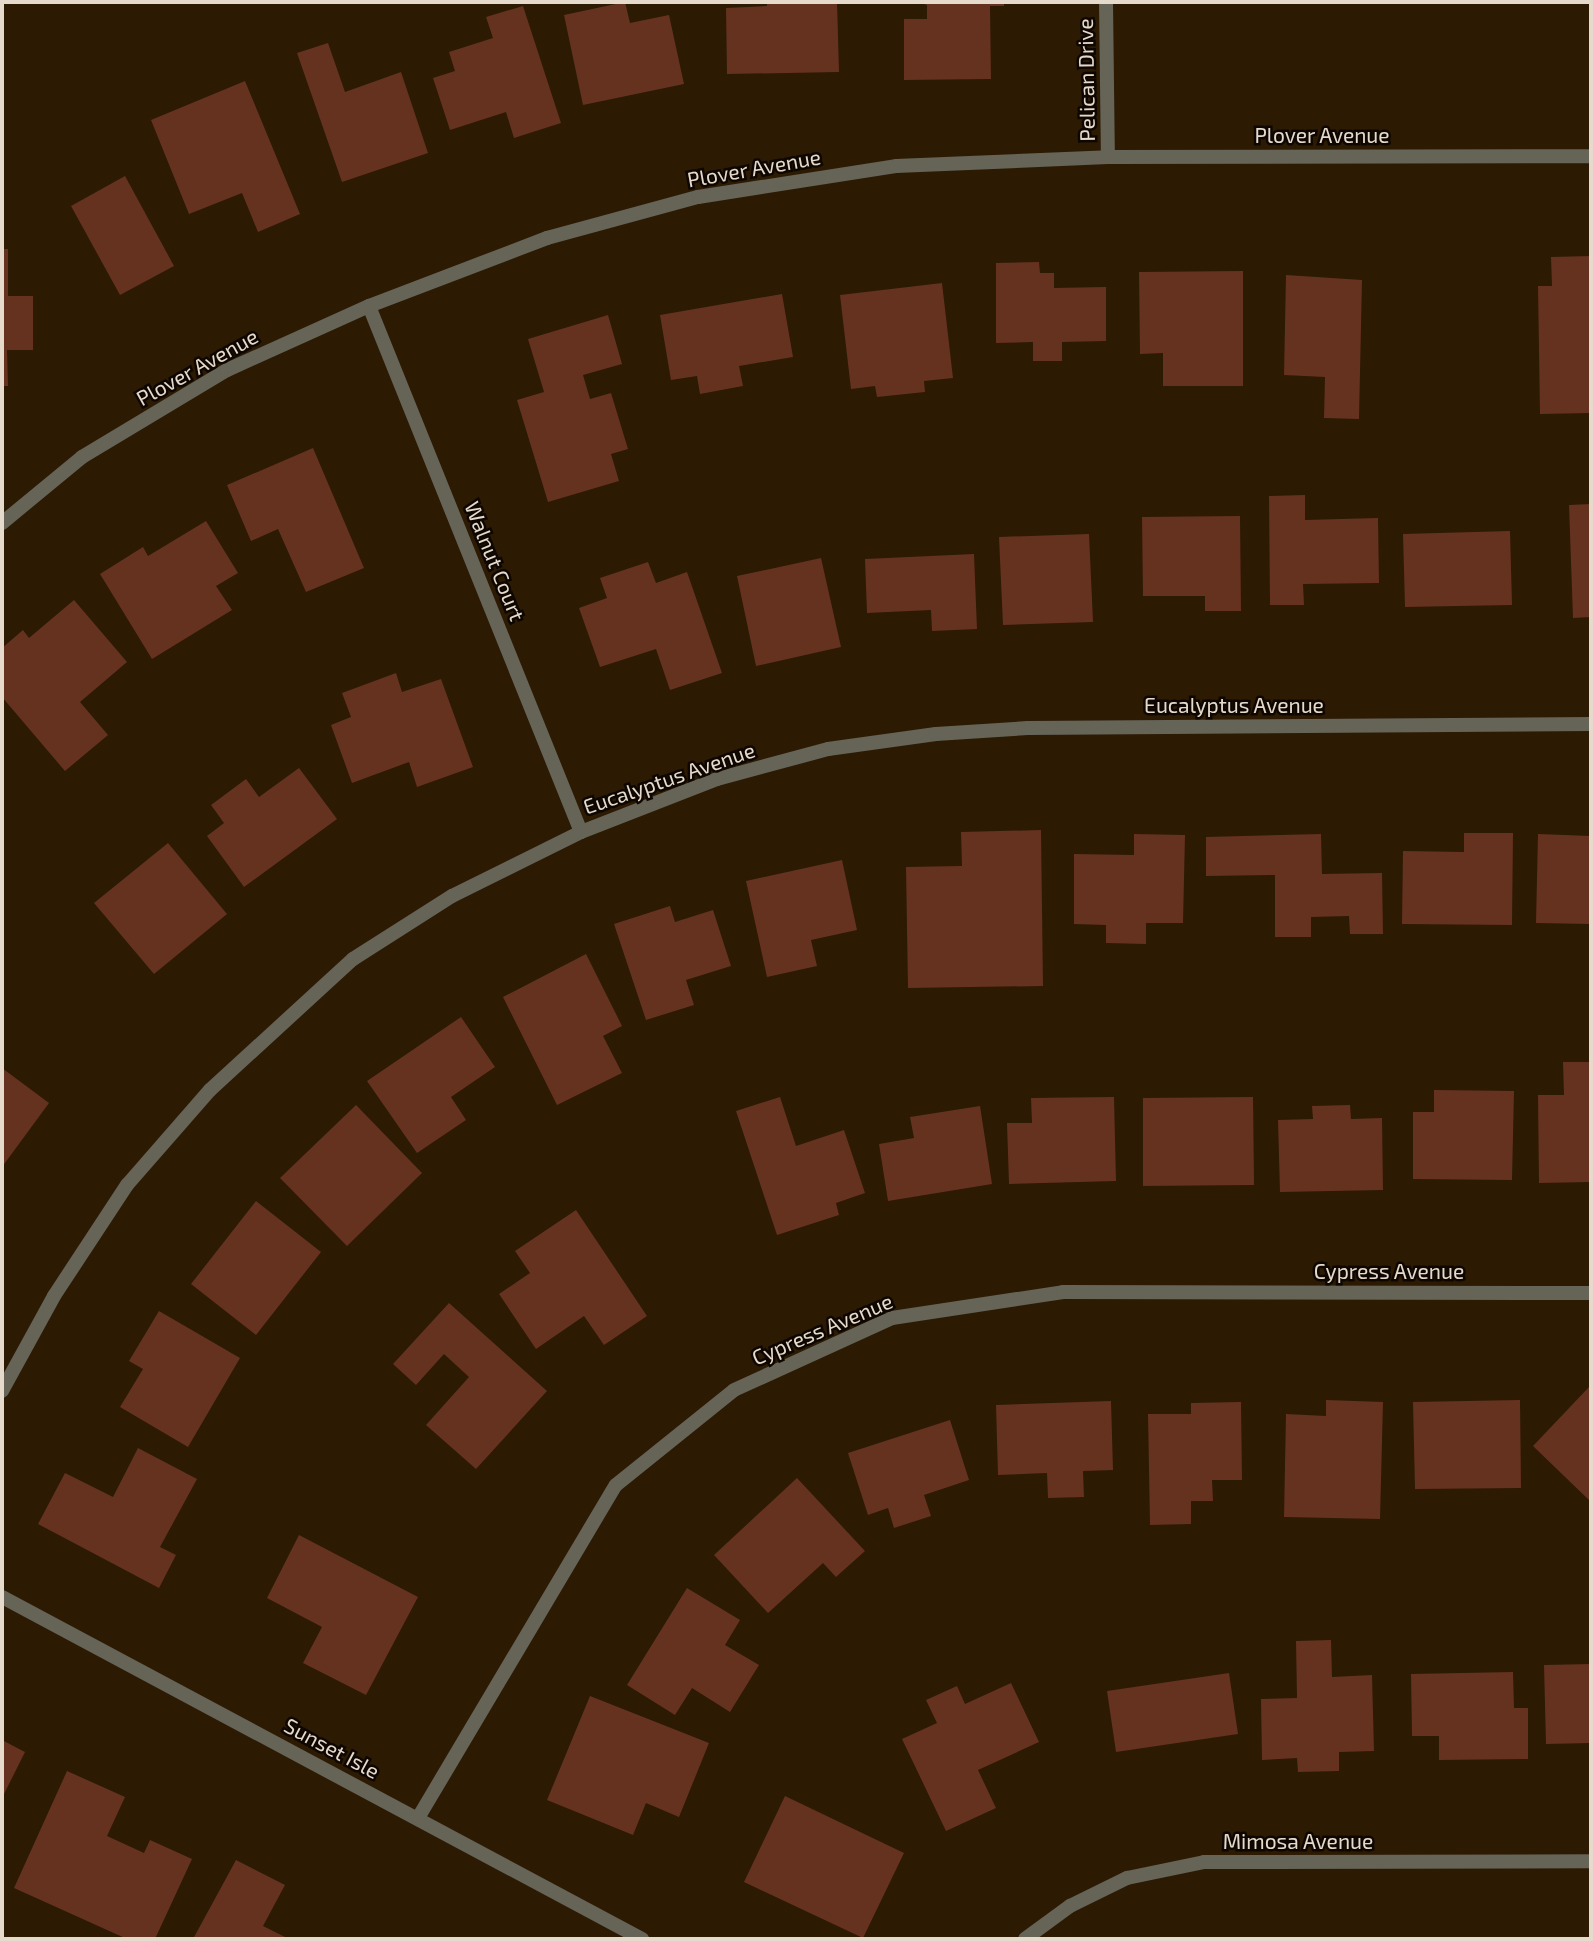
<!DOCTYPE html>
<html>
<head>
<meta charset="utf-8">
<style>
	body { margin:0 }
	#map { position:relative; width:1593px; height:1941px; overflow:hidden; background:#2c1a03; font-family:"Exo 2",sans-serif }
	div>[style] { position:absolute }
	.building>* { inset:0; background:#65321f }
	.street>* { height:14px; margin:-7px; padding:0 7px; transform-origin:7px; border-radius:7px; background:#656457 }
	span { translate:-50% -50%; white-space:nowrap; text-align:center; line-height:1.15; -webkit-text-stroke:5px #0e0701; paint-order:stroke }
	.street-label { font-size:21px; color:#e6dacc }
	.frame { position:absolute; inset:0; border:4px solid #e6dacc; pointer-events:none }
</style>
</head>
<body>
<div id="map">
	<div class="building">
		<i style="clip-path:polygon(625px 2px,630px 23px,669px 15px,684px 84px,583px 105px,564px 15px)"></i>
		<i style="clip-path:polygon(767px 2px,837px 2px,839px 72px,727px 74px,726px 8px,767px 6px)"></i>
		<i style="clip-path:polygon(919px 2px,1004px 2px,1004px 6px,990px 6px,991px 79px,904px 80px,904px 19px,927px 19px,927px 5px)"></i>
		<i style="clip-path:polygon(523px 6px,561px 123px,514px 138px,506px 112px,450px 130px,433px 78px,455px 71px,449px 52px,493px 38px,486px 17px)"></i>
		<i style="clip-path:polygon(328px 43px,345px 92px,401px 72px,428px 153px,342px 182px,297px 53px)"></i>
		<i style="clip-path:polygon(245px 81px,300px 214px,258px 232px,242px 193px,189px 214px,151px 120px)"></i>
		<i style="clip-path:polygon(125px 176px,174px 266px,120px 295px,71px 206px)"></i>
		<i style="clip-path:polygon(2px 249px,8px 249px,8px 296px,33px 296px,33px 350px,7px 350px,8px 386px,2px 386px)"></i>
		<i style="clip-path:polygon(1591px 256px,1591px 413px,1540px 414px,1538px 286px,1552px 286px,1551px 257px)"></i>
		<i style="clip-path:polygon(1039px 262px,1040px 273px,1054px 273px,1054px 288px,1106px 287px,1106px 341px,1062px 342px,1062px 361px,1033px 361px,1033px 342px,996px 343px,996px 263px)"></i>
		<i style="clip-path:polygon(1243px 271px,1243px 386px,1163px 386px,1163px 353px,1140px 354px,1139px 272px)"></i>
		<i style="clip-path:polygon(1286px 275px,1362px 280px,1359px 419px,1324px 418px,1325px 377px,1284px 375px)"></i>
		<i style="clip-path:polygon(942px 283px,953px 378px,924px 381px,925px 392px,877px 397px,875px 386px,851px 389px,840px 295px)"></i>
		<i style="clip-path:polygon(782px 294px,793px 357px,739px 366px,743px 386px,700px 394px,697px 376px,671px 380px,660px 315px)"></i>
		<i style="clip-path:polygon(608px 315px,622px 364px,583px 375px,590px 399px,611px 393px,628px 449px,611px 454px,619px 481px,548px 502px,517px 400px,544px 392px,528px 339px)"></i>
		<i style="clip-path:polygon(313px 448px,364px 568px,306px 592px,278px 529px,251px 541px,227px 485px)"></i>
		<i style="clip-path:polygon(1305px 495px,1305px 520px,1378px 518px,1379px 583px,1303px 584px,1304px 605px,1270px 605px,1269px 496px)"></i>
		<i style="clip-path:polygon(1591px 504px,1591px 617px,1573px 618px,1569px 505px)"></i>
		<i style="clip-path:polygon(1240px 516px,1241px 611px,1205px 611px,1205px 596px,1143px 596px,1142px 517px)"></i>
		<i style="clip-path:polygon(206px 521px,238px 573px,216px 586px,232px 610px,152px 659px,100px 574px,143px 547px,148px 556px)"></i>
		<i style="clip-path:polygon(1510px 531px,1512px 605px,1405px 607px,1403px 534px)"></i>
		<i style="clip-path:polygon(1089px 534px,1093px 622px,1003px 625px,999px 537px)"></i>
		<i style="clip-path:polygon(974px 554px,977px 629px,932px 631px,931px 610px,867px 613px,865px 559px)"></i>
		<i style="clip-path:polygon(821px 558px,841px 647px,756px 666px,737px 576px)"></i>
		<i style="clip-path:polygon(648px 562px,656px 583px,687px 572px,722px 673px,670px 690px,656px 649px,600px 667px,579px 608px,607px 598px,600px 578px)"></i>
		<i style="clip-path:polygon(74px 600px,127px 662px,80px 702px,108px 735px,65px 771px,2px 697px,2px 648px,23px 630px,29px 638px)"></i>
		<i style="clip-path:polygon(396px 673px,402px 692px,441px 679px,473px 767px,417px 787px,409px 762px,352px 783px,331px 725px,351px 717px,342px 693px)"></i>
		<i style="clip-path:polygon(299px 768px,337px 819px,244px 887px,207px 836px,224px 823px,211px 805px,246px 779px,259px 797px)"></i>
		<i style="clip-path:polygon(1041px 830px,1043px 986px,908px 988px,906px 867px,962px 866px,961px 832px)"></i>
		<i style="clip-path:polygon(1464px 833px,1513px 833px,1512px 925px,1402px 924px,1403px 851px,1464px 852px)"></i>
		<i style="clip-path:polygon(1134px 834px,1185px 835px,1183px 923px,1146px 923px,1146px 944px,1106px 943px,1106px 925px,1074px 924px,1074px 854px,1134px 855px)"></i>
		<i style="clip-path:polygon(1321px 834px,1322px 874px,1382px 873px,1383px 934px,1350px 934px,1349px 916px,1311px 917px,1311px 937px,1275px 937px,1275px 875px,1206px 876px,1206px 837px)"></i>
		<i style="clip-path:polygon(1538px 834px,1591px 836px,1591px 924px,1536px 923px)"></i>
		<i style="clip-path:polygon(168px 843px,227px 914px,154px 974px,94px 903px)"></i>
		<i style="clip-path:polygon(842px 860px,857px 930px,811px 940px,817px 966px,767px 977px,746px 881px)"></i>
		<i style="clip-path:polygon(670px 906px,675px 922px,713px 910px,731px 966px,686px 980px,694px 1005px,646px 1020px,614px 924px)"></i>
		<i style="clip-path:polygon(586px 954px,622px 1026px,603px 1036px,622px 1073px,557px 1105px,503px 997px)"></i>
		<i style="clip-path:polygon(461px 1017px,495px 1067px,451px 1097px,466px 1120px,417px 1153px,367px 1081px)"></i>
		<i style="clip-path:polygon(1563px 1062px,1591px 1062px,1591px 1182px,1539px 1183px,1538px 1095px,1564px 1095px)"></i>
		<i style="clip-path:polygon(2px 1068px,49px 1103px,2px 1167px)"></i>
		<i style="clip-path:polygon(1434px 1090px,1514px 1091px,1512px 1180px,1413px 1179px,1413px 1112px,1434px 1112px)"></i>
		<i style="clip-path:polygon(780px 1097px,796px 1146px,844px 1130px,865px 1193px,836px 1203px,839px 1215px,777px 1235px,736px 1111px)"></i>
		<i style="clip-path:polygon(1114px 1097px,1116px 1181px,1009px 1184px,1007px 1123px,1032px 1123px,1031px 1098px)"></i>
		<i style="clip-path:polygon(1253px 1097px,1254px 1185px,1143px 1186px,1143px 1098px)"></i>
		<i style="clip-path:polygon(356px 1105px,422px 1173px,347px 1246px,280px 1178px)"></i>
		<i style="clip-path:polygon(1350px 1105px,1351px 1119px,1382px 1118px,1383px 1190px,1280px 1192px,1278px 1120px,1313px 1119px,1312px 1106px)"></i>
		<i style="clip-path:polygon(980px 1106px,992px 1184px,888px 1201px,879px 1144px,914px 1138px,910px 1117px)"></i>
		<i style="clip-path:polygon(256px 1201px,321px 1252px,256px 1335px,191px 1284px)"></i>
		<i style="clip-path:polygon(576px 1210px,647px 1316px,604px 1345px,584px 1316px,536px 1349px,499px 1294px,530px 1273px,515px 1251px)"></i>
		<i style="clip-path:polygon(449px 1303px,547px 1391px,476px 1469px,426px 1425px,469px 1377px,444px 1354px,416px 1385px,393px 1364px)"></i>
		<i style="clip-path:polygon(159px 1311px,240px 1358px,188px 1447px,120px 1407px,143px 1369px,129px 1361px)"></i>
		<i style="clip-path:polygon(1589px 1387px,1591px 1390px,1591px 1502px,1533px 1446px)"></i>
		<i style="clip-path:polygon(1326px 1400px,1383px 1402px,1380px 1519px,1284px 1517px,1286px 1414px,1326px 1416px)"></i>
		<i style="clip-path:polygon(1520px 1400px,1521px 1488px,1415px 1489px,1413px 1402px)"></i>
		<i style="clip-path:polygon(1111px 1401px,1113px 1470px,1083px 1471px,1084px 1497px,1048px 1498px,1047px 1473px,998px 1475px,996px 1405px)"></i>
		<i style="clip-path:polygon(1241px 1402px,1242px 1480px,1212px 1480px,1213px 1501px,1191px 1501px,1191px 1524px,1150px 1525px,1148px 1414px,1191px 1414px,1191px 1403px)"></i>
		<i style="clip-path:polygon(950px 1420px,969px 1480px,924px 1495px,931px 1516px,894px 1528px,888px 1508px,868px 1515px,848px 1453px)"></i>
		<i style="clip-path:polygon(138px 1448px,197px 1479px,160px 1547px,176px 1555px,159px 1588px,38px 1524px,65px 1473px,113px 1497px)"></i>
		<i style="clip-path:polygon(797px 1478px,865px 1551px,836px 1577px,823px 1563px,768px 1613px,714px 1555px)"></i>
		<i style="clip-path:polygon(299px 1535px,418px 1597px,366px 1695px,303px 1663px,322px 1627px,267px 1598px)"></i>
		<i style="clip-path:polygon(687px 1588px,740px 1620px,725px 1645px,759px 1665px,730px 1712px,692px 1688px,675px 1715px,627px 1685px)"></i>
		<i style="clip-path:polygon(1331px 1640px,1332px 1677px,1372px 1675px,1374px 1751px,1339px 1752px,1339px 1771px,1298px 1772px,1297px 1758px,1262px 1760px,1261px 1699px,1297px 1698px,1296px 1641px)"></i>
		<i style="clip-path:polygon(1591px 1664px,1591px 1743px,1546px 1744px,1544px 1665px)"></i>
		<i style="clip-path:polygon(1513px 1672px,1514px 1708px,1528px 1708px,1528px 1759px,1439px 1760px,1439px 1736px,1412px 1736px,1411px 1674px)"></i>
		<i style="clip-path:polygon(1229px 1673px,1238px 1734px,1116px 1752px,1107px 1691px)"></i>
		<i style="clip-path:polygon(1011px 1683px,1039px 1742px,978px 1770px,996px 1808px,946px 1831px,902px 1739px,937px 1723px,926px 1700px,957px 1686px,965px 1704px)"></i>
		<i style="clip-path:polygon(590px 1696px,709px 1743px,679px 1817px,646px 1803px,633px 1835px,547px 1800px)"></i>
		<i style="clip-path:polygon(2px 1740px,25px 1752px,2px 1798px)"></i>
		<i style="clip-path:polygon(67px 1771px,125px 1797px,107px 1836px,144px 1853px,150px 1840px,192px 1859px,155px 1939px,127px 1939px,14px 1888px)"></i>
		<i style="clip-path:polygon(785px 1796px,904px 1853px,863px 1938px,744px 1882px)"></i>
		<i style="clip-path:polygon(236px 1860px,285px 1885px,263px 1926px,289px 1939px,193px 1939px)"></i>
	</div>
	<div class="street">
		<i style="left:1106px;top:2px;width:155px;rotate:89.3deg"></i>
		<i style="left:369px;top:306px;width:567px;rotate:68.05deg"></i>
		<i style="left:2px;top:523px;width:104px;rotate:-39.5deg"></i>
		<i style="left:82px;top:457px;width:169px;rotate:-31deg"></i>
		<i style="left:227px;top:370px;width:156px;rotate:-24.3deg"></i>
		<i style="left:369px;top:306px;width:191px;rotate:-20.9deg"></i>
		<i style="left:547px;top:238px;width:156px;rotate:-15.2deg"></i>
		<i style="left:698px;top:197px;width:200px;rotate:-8.9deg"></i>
		<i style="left:896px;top:166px;width:212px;rotate:-2.4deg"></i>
		<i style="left:1108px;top:157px;width:483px;rotate:-0.1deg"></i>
		<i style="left:2px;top:1391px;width:108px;rotate:-61.3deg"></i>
		<i style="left:54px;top:1296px;width:133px;rotate:-56.7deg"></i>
		<i style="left:127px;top:1185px;width:126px;rotate:-48.9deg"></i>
		<i style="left:210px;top:1090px;width:194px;rotate:-42.5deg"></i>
		<i style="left:353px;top:959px;width:117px;rotate:-32.5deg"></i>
		<i style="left:452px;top:896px;width:144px;rotate:-26.4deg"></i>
		<i style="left:581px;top:832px;width:146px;rotate:-21.3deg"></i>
		<i style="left:717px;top:779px;width:115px;rotate:-15.1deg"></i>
		<i style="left:828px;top:749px;width:109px;rotate:-7.9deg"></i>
		<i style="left:936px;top:734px;width:92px;rotate:-3.7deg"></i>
		<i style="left:1028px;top:728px;width:563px;rotate:-0.41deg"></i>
		<i style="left:2px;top:1597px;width:726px;rotate:28.12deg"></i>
		<i style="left:418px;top:1818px;width:387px;rotate:-59.3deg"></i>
		<i style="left:616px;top:1485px;width:151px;rotate:-38.8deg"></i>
		<i style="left:734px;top:1390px;width:174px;rotate:-24.5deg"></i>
		<i style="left:892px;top:1318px;width:173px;rotate:-8.6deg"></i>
		<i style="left:1063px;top:1292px;width:528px;rotate:0.11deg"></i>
		<i style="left:1025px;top:1939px;width:56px;rotate:-36.3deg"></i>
		<i style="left:1070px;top:1906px;width:64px;rotate:-26.2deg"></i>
		<i style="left:1127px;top:1878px;width:79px;rotate:-11.7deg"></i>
		<i style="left:1204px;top:1862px;width:387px;rotate:-0.1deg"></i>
	</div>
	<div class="street-label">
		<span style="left:1086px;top:80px;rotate:-91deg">Pelican Drive</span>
		<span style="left:1322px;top:135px">Plover Avenue</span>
		<span style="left:754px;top:168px;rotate:-10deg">Plover Avenue</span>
		<span style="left:197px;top:367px;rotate:-29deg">Plover Avenue</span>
		<span style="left:495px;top:561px;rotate:68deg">Walnut Court</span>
		<span style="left:1234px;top:705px">Eucalyptus Avenue</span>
		<span style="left:669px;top:778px;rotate:-19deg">Eucalyptus Avenue</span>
		<span style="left:1389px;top:1271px">Cypress Avenue</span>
		<span style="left:822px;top:1329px;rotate:-23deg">Cypress Avenue</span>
		<span style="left:332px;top:1748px;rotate:28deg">Sunset Isle</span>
		<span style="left:1298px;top:1841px">Mimosa Avenue</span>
	</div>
	<div class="frame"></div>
</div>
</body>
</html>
